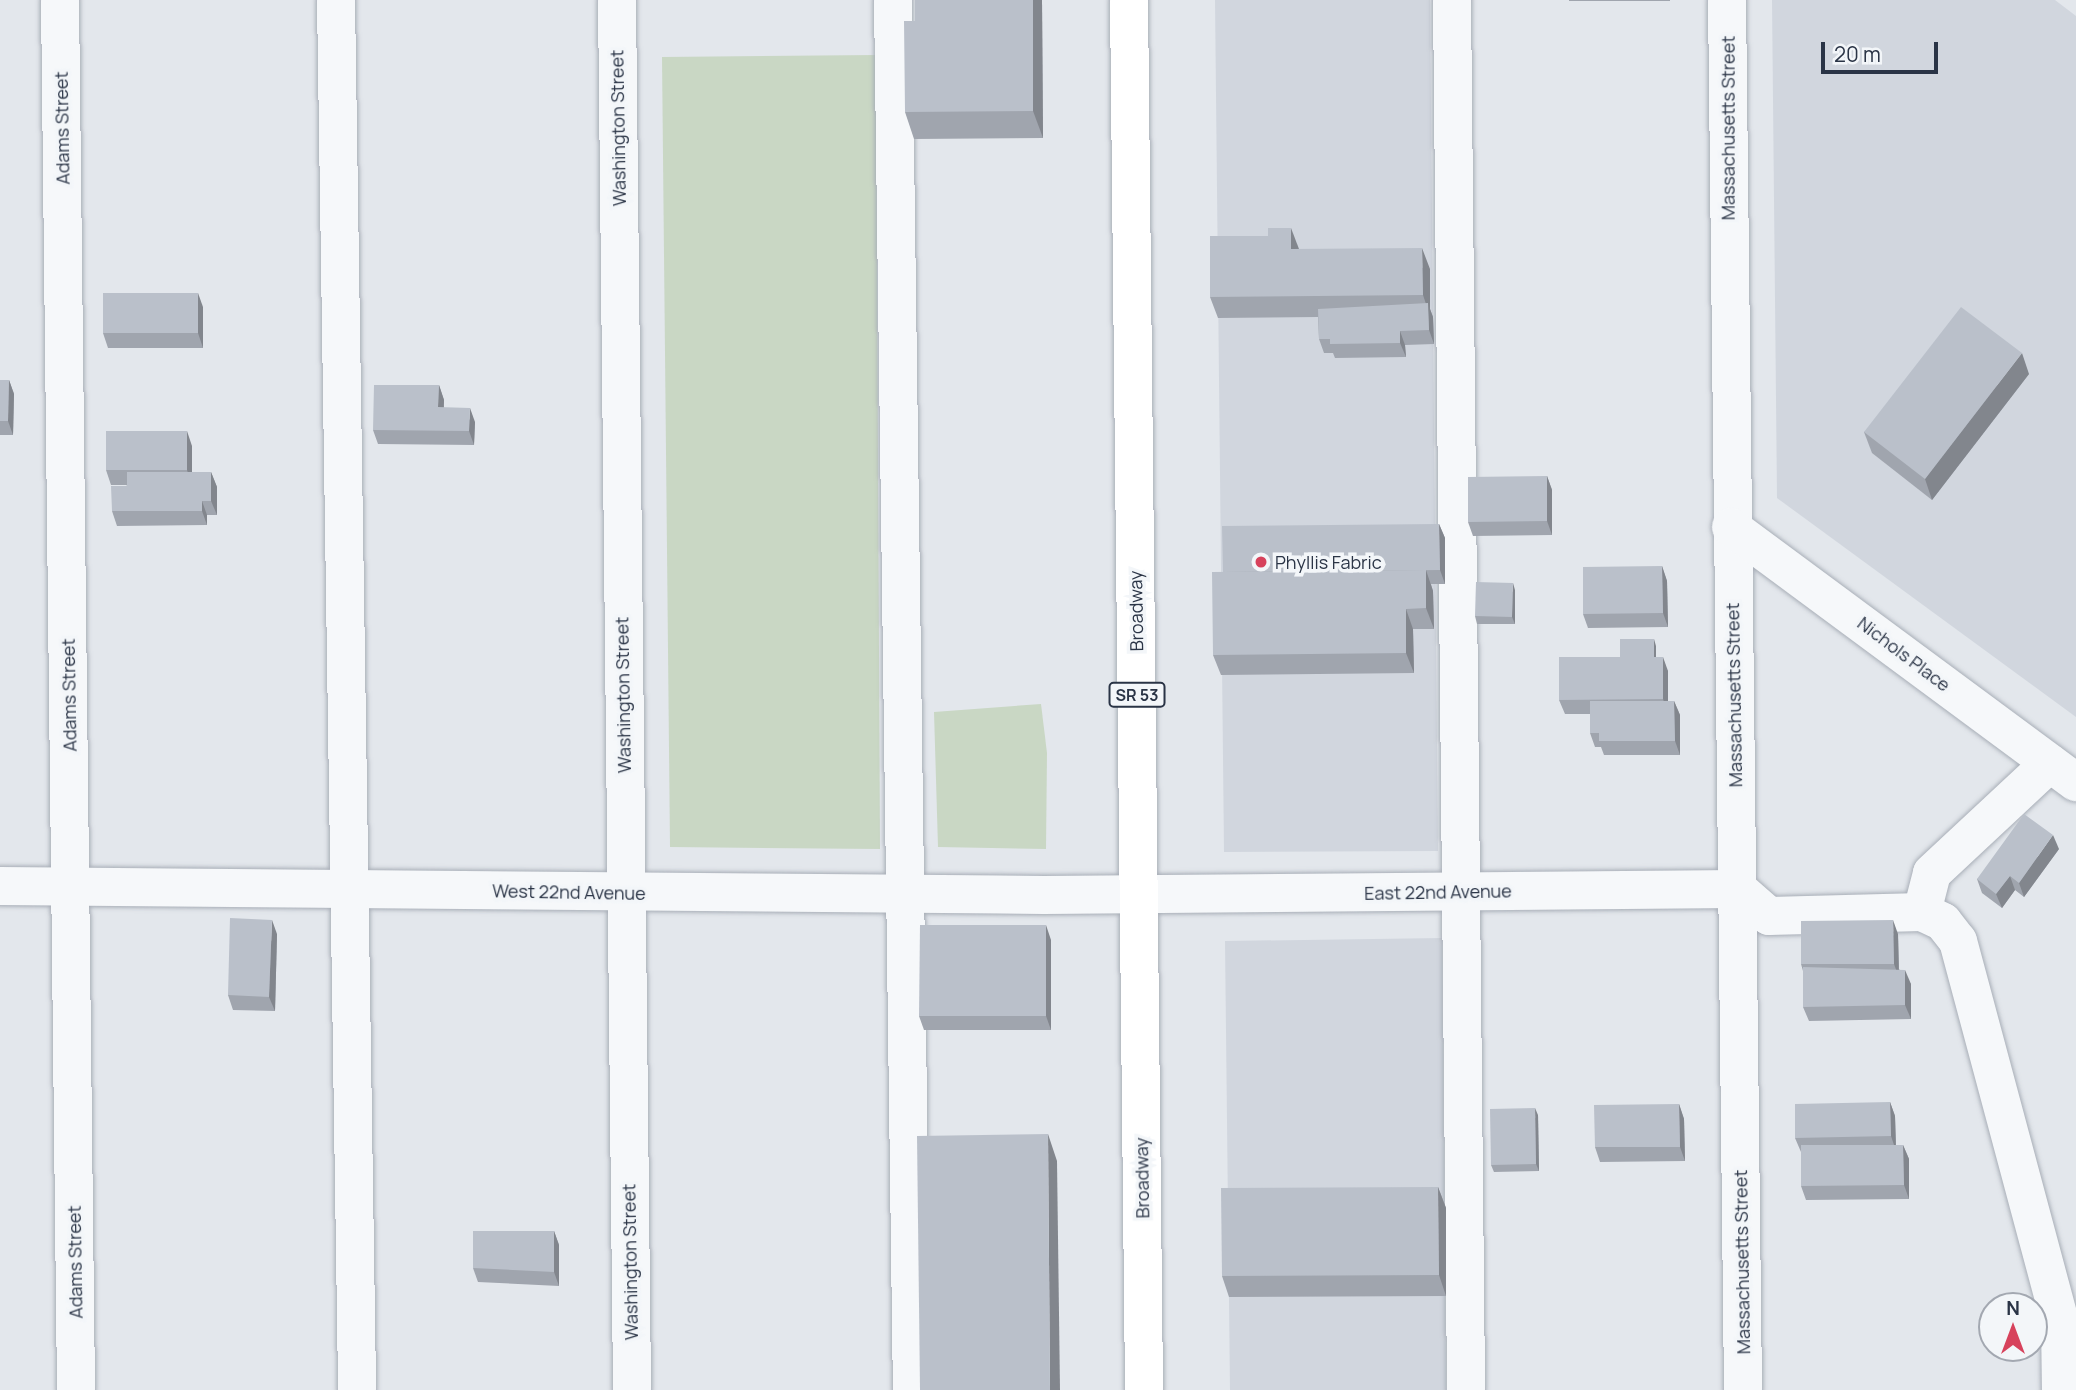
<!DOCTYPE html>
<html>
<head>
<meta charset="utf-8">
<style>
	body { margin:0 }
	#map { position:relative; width:2076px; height:1390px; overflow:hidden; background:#e3e7ec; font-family:Manrope,sans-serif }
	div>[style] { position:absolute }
	.built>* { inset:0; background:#d1d6de }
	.green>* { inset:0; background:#c9d7c4 }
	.roads { filter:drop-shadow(0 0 2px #a8aeb7) drop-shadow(0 0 2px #a8aeb7) }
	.minor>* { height:38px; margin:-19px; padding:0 19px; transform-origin:19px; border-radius:19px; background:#f6f8fa }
	.major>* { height:38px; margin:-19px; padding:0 19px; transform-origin:19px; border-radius:19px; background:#fff }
	.wall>* { inset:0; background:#a0a5ae }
	.shaded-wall>* { inset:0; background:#82868d }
	.building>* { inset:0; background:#bac0ca }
	.dots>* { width:19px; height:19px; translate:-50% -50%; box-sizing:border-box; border:4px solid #f3f6f9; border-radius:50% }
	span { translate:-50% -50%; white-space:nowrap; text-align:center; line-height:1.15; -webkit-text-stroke:7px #f3f6f9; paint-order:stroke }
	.shield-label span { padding:2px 5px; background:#f3f6f9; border:2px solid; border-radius:5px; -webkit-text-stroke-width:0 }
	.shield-label { font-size:16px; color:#2a3446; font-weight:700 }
	.street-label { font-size:18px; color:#2a3446 }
	.poi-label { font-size:18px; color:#2a3446 }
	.left { translate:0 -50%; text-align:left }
	.north { position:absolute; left:1978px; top:1292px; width:70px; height:70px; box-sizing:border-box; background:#f3f6f9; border:2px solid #a3a8b1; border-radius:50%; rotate:0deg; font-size:19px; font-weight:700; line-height:28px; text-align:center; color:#2a3446 }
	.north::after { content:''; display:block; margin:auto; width:24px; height:32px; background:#d7425c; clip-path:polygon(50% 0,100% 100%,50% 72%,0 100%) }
	.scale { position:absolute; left:1821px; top:42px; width:117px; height:32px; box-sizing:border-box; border:4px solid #2a3446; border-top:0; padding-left:9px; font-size:21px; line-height:24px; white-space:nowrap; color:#2a3446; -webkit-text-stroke:5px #f3f6f9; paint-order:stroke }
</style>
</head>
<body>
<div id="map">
	<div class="built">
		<i style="clip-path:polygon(1215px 0,1430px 0,1438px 851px,1224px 852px)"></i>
		<i style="clip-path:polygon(1772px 0,2055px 0,2076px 16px,2076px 717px,1777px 498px)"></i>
		<i style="clip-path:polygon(1442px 938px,1446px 1390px,1230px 1390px,1225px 941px)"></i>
	</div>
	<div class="green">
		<i style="clip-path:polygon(876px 55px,880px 849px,670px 847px,662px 57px)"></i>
		<i style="clip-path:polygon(1041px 704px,1047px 753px,1046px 849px,938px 847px,934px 712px)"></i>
	</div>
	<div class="roads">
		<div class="minor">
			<i style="left:60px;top:0;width:1390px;rotate:89.34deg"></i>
			<i style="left:336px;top:0;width:1390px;rotate:89.13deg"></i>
			<i style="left:617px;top:0;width:1390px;rotate:89.38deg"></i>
			<i style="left:893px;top:0;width:1390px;rotate:89.22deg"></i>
			<i style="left:1452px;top:0;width:1390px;rotate:89.42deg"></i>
			<i style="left:1727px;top:0;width:1390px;rotate:89.34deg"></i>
			<i style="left:1731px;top:527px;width:429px;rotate:36.5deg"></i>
			<i style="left:0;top:886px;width:1044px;rotate:0.49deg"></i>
			<i style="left:1044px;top:895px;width:694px;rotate:-0.5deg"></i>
			<i style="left:1738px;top:889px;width:41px;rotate:41.1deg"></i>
			<i style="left:1769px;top:916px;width:153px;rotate:-1.5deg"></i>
			<i style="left:1922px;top:912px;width:23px;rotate:25deg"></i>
			<i style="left:1943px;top:922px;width:24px;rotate:52deg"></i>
			<i style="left:1958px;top:941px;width:393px;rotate:75deg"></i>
			<i style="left:2060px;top:1321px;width:69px;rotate:89.2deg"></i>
			<i style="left:1922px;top:912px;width:40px;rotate:-75.6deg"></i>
			<i style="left:1932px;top:873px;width:161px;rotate:-43deg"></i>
		</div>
		<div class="major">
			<i style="left:1129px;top:0;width:1390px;rotate:89.38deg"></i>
		</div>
	</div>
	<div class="wall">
		<i style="clip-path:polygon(915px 0,1042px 0,1043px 138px,914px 139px,905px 112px,915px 21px)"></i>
		<i style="clip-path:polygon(1569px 0,1670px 0,1670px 1px,1569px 1px)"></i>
		<i style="clip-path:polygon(1299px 249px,1430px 269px,1430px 309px,1433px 317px,1434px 344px,1405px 345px,1406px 357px,1335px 358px,1333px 353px,1324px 353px,1319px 339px,1318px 317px,1218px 318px,1210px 297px)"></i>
		<i style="clip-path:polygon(203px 307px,203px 348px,108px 348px,103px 333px)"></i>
		<i style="clip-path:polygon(2029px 374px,1932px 500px,1872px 453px,1864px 432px)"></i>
		<i style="clip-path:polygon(0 380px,9px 380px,14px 394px,13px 435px,0 435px)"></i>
		<i style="clip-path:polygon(439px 385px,444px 400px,444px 408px,475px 422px,474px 445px,378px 444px,373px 430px)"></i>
		<i style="clip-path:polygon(192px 446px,192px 472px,211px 472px,217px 487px,217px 515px,207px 515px,207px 525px,117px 526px,112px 511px,127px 485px,111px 485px,106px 470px)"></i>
		<i style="clip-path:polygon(1547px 476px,1552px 490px,1552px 535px,1473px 536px,1468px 522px)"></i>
		<i style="clip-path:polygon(1439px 524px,1445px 538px,1445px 584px,1431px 584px,1433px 591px,1434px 629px,1413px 629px,1414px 673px,1221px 675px,1213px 655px,1223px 572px)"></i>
		<i style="clip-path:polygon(1662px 566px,1667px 581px,1668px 627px,1588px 628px,1583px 614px)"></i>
		<i style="clip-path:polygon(1515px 590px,1515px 624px,1477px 624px,1475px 616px)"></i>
		<i style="clip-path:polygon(1656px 646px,1656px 657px,1668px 671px,1668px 701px,1674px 701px,1680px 715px,1680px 755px,1604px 755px,1601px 747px,1595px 747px,1590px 733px,1590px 714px,1565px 714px,1559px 700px,1620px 657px)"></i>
		<i style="clip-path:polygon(2059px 849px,2024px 897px,2015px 890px,2002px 908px,1982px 893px,1977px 879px)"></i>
		<i style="clip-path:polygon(277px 934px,275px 1011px,233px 1010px,228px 995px)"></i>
		<i style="clip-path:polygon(1898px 934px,1899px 969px,1911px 984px,1911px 1019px,1809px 1021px,1803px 1007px,1803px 971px,1801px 964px)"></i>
		<i style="clip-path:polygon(1051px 940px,1051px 1030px,924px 1030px,919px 1016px)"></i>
		<i style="clip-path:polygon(1890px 1102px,1895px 1116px,1896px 1145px,1903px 1145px,1909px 1159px,1909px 1199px,1806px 1200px,1801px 1186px,1801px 1152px,1795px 1138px)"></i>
		<i style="clip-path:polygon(1679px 1104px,1684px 1119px,1685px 1161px,1600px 1162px,1595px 1147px)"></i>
		<i style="clip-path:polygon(1538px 1115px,1539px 1171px,1494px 1172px,1491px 1165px)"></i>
		<i style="clip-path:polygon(1438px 1187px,1446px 1208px,1446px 1296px,1229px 1297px,1222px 1276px)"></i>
		<i style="clip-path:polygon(554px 1231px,559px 1245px,559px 1286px,478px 1282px,473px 1268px)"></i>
	</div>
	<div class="shaded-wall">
		<i style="clip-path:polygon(1033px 0,1042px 0,1043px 138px,1033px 111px)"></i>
		<i style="clip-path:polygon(1291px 228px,1299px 249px,1291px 249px)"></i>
		<i style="clip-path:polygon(1422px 248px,1430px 269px,1430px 309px,1433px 317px,1434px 344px,1429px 330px,1428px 310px,1423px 295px)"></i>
		<i style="clip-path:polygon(198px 293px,203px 307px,203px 348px,198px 333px)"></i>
		<i style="clip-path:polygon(1400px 331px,1405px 345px,1406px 357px,1400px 343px)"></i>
		<i style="clip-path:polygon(2022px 353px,2029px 374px,1932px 500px,1925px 479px)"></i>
		<i style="clip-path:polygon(9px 380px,14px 394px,13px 435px,8px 421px)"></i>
		<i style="clip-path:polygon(439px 385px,444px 400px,443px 422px,438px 407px)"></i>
		<i style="clip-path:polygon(470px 408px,475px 422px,474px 445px,469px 431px)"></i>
		<i style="clip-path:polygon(187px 431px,192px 446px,192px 485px,187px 470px)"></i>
		<i style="clip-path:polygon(211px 472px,217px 487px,217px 515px,211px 501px)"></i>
		<i style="clip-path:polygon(1547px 476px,1552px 490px,1552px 535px,1547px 521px)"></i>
		<i style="clip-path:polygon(202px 501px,207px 515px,207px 525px,202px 511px)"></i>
		<i style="clip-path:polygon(1439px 524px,1445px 538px,1445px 584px,1440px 570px)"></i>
		<i style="clip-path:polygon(1662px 566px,1667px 581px,1668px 627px,1663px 613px)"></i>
		<i style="clip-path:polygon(1426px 570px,1433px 591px,1434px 629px,1426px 608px)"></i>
		<i style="clip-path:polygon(1513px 583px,1515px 590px,1515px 624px,1512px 617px)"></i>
		<i style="clip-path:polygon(1406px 609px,1413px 629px,1414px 673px,1406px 653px)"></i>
		<i style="clip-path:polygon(1654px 639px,1656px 646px,1656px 671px,1654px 664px)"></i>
		<i style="clip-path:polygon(1663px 657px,1668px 671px,1668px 713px,1663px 699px)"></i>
		<i style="clip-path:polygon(1674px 701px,1680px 715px,1680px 755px,1675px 741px)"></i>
		<i style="clip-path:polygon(2053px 835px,2059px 849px,2024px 897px,2019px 883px)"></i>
		<i style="clip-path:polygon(2010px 876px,2015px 890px,2002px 908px,1996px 894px)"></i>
		<i style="clip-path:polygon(272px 920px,277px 934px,275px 1011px,269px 997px)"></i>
		<i style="clip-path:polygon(1893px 920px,1898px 934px,1899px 978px,1894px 964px)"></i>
		<i style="clip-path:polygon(1046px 925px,1051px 940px,1051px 1030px,1046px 1016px)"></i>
		<i style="clip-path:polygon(1905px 970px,1911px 984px,1911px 1019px,1905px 1005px)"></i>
		<i style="clip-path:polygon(1890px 1102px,1895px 1116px,1896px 1151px,1891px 1136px)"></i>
		<i style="clip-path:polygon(1679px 1104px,1684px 1119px,1685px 1161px,1680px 1147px)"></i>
		<i style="clip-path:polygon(1535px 1108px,1538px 1115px,1539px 1171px,1536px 1164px)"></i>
		<i style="clip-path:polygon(1048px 1134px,1057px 1161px,1060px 1390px,1050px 1390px)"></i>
		<i style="clip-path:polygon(1903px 1145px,1909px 1159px,1909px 1199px,1904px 1185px)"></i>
		<i style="clip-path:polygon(1438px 1187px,1446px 1208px,1446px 1296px,1439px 1275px)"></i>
		<i style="clip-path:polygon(554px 1231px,559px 1245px,559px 1286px,554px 1272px)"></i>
	</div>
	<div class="building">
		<i style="clip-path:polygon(915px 0,1033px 0,1033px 111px,905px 112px,904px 21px,915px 21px)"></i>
		<i style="clip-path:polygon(1268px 228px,1291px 228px,1291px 249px,1422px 248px,1423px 295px,1210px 297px,1210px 236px,1268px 236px)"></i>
		<i style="clip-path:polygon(103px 293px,198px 293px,198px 333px,103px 333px)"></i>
		<i style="clip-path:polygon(1428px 303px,1429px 330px,1400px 331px,1400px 343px,1330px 344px,1330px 339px,1319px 339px,1318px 309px)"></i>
		<i style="clip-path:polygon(1961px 307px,2022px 353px,1925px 479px,1864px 432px)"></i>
		<i style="clip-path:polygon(0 380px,9px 380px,8px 421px,0 421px)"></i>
		<i style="clip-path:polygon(374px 385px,439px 385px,438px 407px,470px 408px,469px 431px,373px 430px)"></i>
		<i style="clip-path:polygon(106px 431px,187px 431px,187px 470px,106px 470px)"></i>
		<i style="clip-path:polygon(127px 472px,211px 472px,211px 501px,202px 501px,202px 511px,112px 511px,111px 486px,127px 486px)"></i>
		<i style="clip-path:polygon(1547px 476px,1547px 521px,1468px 522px,1468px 477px)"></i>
		<i style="clip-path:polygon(1439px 524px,1440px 570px,1223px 572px,1222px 526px)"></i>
		<i style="clip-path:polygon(1662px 566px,1663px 613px,1583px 614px,1583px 567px)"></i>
		<i style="clip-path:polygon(1426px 570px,1426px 608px,1406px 609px,1406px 653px,1213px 655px,1212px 572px)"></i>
		<i style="clip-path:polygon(1476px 582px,1513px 583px,1512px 617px,1475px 616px)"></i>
		<i style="clip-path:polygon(1620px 639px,1654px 639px,1654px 657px,1620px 657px)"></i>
		<i style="clip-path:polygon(1559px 657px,1663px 657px,1663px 699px,1559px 700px)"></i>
		<i style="clip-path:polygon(1590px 701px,1674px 701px,1675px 741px,1599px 741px,1599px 733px,1590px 733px)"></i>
		<i style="clip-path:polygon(2024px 814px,2053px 835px,2019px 883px,2010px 876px,1996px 894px,1977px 879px)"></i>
		<i style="clip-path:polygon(230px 918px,272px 920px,269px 997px,228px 995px)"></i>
		<i style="clip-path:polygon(1893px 920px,1894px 964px,1801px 964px,1801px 921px)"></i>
		<i style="clip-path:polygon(920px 925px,1046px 925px,1046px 1016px,919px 1016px)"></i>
		<i style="clip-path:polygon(1803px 967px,1905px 970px,1905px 1005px,1803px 1007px)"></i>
		<i style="clip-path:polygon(1890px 1102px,1891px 1136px,1795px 1138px,1795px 1104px)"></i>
		<i style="clip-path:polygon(1679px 1104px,1680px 1147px,1595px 1147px,1594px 1105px)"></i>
		<i style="clip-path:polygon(1535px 1108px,1536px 1164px,1491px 1165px,1490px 1109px)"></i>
		<i style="clip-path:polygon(1048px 1134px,1050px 1390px,920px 1390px,917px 1136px)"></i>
		<i style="clip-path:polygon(1801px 1145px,1903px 1145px,1904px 1185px,1801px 1186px)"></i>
		<i style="clip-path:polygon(1438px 1187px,1439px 1275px,1222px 1276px,1221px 1188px)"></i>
		<i style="clip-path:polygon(473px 1231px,554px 1231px,554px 1272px,473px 1268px)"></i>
	</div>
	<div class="dots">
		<i style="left:1261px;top:562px;background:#d7425c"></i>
	</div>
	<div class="shield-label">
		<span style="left:1137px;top:695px">SR 53</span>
	</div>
	<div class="street-label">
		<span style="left:62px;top:128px;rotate:-91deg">Adams Street</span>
		<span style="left:618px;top:128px;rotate:-91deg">Washington Street</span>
		<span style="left:1728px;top:128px;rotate:-90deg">Massachusetts Street</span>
		<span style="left:1136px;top:611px;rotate:-91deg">Broadway</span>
		<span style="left:1904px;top:654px;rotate:37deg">Nichols Place</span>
		<span style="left:69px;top:695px;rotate:-91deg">Adams Street</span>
		<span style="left:623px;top:695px;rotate:-91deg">Washington Street</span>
		<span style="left:1734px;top:695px;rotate:-91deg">Massachusetts Street</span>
		<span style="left:569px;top:892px;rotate:1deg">West 22nd Avenue</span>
		<span style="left:1438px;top:892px;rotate:-1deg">East 22nd Avenue</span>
		<span style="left:1142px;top:1178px;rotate:-91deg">Broadway</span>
		<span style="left:75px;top:1262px;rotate:-91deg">Adams Street</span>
		<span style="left:630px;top:1262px;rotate:-91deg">Washington Street</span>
		<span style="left:1742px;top:1262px;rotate:-91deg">Massachusetts Street</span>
	</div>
	<div class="poi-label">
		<span class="left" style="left:1275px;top:562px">Phyllis Fabric</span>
	</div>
	<div class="north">N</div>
	<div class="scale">20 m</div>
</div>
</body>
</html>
